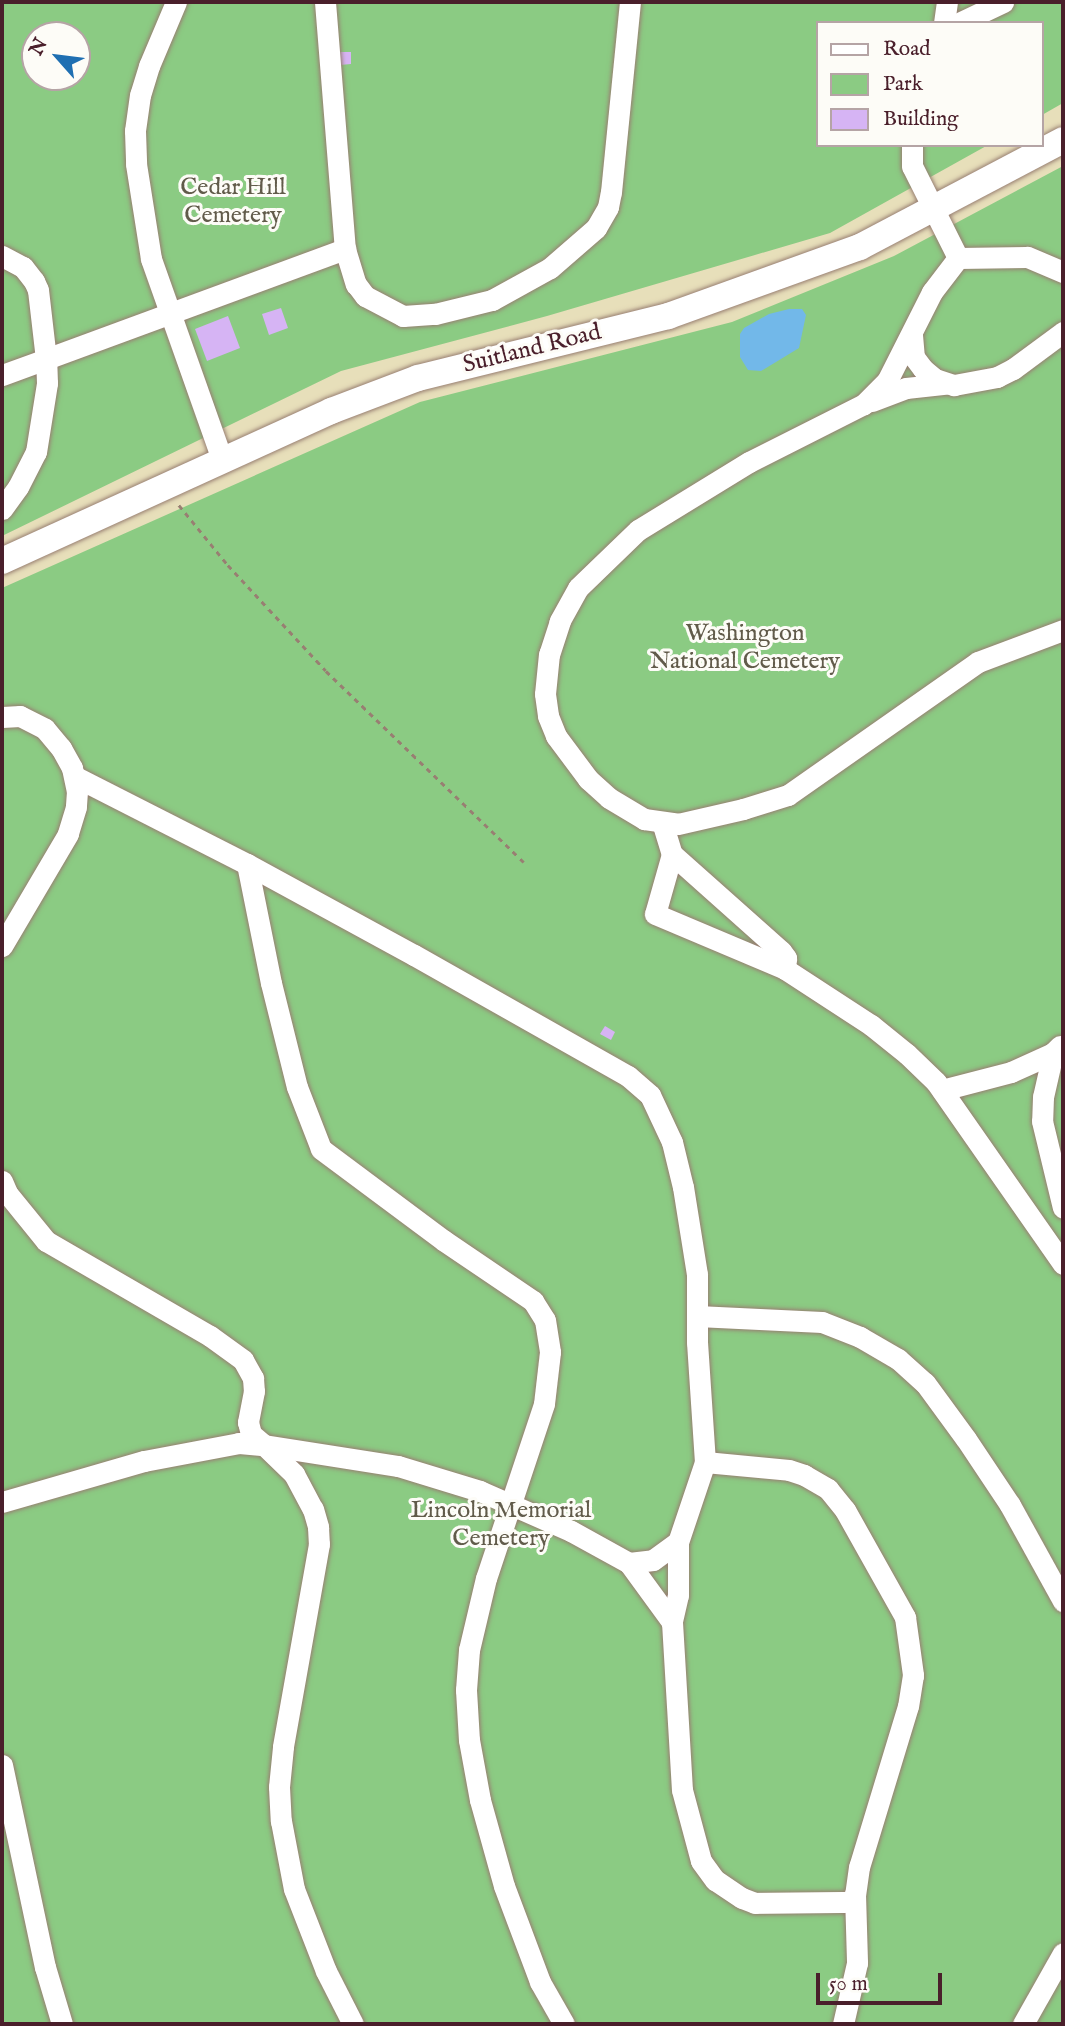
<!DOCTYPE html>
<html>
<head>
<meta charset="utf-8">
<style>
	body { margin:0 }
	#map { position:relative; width:1065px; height:2026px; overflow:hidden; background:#e7dfba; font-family:"IM FELL English",serif }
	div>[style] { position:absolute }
	.green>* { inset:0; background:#8bcb83 }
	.water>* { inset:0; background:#72b8e9 }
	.building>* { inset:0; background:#d6b4f4 }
	.path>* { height:2.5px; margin-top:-1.25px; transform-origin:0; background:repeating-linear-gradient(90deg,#987f72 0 5px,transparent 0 10px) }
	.roads { filter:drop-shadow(0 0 2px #987f72) drop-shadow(0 0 2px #987f72) }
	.minor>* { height:21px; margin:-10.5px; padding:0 10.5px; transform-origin:10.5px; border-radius:10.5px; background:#fff }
	.major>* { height:26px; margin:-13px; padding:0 13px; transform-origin:13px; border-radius:13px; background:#fff }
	span { translate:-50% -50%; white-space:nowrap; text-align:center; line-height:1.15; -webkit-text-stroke:6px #fdfcf7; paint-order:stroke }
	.park-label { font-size:24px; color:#615b4a }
	.street-label { font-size:24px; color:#4a1f2b }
	.frame { position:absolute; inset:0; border:4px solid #4a1f2b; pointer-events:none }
	.legend { position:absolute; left:816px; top:21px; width:228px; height:126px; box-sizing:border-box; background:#fdfcf7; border:2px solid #b5a4a5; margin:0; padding:9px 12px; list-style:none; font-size:21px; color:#4a1f2b }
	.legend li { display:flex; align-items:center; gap:14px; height:35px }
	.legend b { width:35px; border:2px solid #b5a4a5 }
	.north { position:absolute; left:21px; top:21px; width:70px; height:70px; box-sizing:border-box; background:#fdfcf7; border:2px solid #b5a4a5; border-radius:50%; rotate:298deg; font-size:19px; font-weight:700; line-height:28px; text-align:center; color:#4a1f2b }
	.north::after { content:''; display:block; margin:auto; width:24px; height:32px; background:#1f6fb2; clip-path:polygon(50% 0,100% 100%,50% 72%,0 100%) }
	.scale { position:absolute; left:816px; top:1973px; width:126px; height:32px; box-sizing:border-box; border:4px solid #4a1f2b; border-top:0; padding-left:9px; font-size:21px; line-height:24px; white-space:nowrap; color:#4a1f2b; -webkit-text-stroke:5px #fdfcf7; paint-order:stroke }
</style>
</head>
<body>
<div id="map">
	<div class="green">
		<i style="clip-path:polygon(evenodd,2px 2px,1063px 2px,1063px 103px,1042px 115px,1042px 23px,818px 23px,818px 145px,988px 145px,830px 233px,547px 316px,341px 371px,2px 536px,2px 2px,35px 35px,77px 35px,77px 77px,35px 77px,35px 35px)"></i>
		<i style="clip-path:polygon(1063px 166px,1063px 2024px,2px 2024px,2px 588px,420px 402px,732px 322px,894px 256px)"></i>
	</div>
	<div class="water">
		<i style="clip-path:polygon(789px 309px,802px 309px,806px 315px,799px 348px,761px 371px,748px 370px,740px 357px,740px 334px,744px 328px,769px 314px)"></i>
	</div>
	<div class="building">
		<i style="clip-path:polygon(340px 52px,351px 52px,351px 64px,340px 65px)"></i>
		<i style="clip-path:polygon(281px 308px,288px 328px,269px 335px,262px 314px)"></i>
		<i style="clip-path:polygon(228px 316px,240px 348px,207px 361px,195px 329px)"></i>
		<i style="clip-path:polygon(605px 1026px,615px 1032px,611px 1040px,600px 1034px)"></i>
	</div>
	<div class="path">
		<i style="left:179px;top:505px;width:77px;rotate:50.8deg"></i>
		<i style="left:228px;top:565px;width:144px;rotate:47.2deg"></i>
		<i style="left:326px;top:671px;width:275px;rotate:44deg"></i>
	</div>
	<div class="roads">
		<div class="minor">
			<i style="left:176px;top:2px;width:69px;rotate:112.9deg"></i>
			<i style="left:149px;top:66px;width:30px;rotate:107deg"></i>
			<i style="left:140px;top:95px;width:36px;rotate:98deg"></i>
			<i style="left:135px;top:131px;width:33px;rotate:88deg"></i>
			<i style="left:136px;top:164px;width:96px;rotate:81deg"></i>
			<i style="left:151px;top:259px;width:213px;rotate:70.5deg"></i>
			<i style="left:325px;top:2px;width:248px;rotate:85.4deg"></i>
			<i style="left:345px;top:249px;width:37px;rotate:73deg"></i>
			<i style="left:356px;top:284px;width:15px;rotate:53deg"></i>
			<i style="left:365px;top:296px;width:43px;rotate:27.8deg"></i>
			<i style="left:403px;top:316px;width:32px;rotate:-4deg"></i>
			<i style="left:435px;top:314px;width:59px;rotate:-13.8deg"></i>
			<i style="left:492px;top:300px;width:66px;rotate:-28.9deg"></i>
			<i style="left:550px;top:268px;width:61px;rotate:-41deg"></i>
			<i style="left:596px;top:228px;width:24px;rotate:-60deg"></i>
			<i style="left:608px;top:207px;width:15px;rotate:-79deg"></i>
			<i style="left:611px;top:192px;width:191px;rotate:-84.3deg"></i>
			<i style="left:944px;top:23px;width:21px;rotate:-82deg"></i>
			<i style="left:959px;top:23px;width:49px;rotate:-25.5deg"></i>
			<i style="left:912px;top:145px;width:21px;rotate:90deg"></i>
			<i style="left:912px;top:166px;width:103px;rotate:63.4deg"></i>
			<i style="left:2px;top:256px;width:24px;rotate:28deg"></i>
			<i style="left:23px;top:267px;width:18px;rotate:52deg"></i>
			<i style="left:34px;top:281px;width:10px;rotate:66deg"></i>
			<i style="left:38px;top:290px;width:69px;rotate:83.4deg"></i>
			<i style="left:46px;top:359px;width:47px;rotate:160deg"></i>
			<i style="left:1063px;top:272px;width:39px;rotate:-157deg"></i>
			<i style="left:1027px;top:257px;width:69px;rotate:179.2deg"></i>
			<i style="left:958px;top:258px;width:43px;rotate:127.4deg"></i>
			<i style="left:932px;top:292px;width:100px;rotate:116.8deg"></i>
			<i style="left:887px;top:381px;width:33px;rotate:135deg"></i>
			<i style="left:864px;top:404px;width:129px;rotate:153.2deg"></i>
			<i style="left:749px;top:462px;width:130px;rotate:148.5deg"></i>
			<i style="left:638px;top:530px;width:83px;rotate:136deg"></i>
			<i style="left:578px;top:588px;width:38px;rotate:119deg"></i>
			<i style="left:560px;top:621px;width:35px;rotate:108deg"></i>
			<i style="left:549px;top:654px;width:40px;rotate:95.7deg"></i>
			<i style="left:545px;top:694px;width:22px;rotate:82deg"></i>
			<i style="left:548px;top:716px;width:22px;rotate:68deg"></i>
			<i style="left:556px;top:736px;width:54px;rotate:53.3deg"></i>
			<i style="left:588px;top:779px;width:28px;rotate:42deg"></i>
			<i style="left:609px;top:798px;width:41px;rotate:31deg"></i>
			<i style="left:644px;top:819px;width:34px;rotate:8deg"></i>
			<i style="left:678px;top:824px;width:67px;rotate:-13deg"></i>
			<i style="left:743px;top:809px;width:47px;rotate:-17.3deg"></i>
			<i style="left:788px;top:795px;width:232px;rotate:-35deg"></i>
			<i style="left:978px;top:662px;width:91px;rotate:-20.6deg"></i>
			<i style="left:912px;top:335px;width:22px;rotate:85deg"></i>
			<i style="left:914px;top:357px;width:15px;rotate:53deg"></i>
			<i style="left:923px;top:369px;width:16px;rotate:40deg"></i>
			<i style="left:935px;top:379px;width:20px;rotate:18deg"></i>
			<i style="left:954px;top:385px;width:44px;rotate:-10.5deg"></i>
			<i style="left:997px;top:377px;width:18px;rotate:-27deg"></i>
			<i style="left:1013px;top:369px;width:62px;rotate:-36.5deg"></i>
			<i style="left:872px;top:401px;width:36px;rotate:-21deg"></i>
			<i style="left:906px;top:388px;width:39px;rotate:-6deg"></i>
			<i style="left:2px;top:509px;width:27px;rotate:-54deg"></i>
			<i style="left:18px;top:487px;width:39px;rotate:-63deg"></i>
			<i style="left:36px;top:452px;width:70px;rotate:-80.9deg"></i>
			<i style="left:47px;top:383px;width:24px;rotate:-92deg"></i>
			<i style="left:46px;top:359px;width:319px;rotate:-20.2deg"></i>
			<i style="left:2px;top:717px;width:18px;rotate:-3deg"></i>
			<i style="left:20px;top:716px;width:28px;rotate:27deg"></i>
			<i style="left:45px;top:729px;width:25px;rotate:50deg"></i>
			<i style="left:61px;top:748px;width:23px;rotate:61deg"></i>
			<i style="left:72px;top:768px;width:24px;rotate:78deg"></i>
			<i style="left:77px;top:791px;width:16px;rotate:94deg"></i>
			<i style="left:76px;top:807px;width:28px;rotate:107deg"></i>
			<i style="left:68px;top:834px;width:130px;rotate:120.5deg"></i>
			<i style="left:76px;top:777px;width:192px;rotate:27deg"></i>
			<i style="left:247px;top:864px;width:190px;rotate:28.6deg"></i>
			<i style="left:414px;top:955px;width:246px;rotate:29.5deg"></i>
			<i style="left:628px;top:1076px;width:29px;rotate:41deg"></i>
			<i style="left:650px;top:1095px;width:52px;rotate:64.9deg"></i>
			<i style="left:672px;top:1142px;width:46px;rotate:76.3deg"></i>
			<i style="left:683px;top:1187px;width:88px;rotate:80.9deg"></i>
			<i style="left:697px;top:1274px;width:68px;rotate:90deg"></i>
			<i style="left:697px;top:1342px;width:120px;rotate:86.2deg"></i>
			<i style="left:705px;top:1462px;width:84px;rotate:108.6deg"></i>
			<i style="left:678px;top:1542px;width:53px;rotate:90deg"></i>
			<i style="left:678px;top:1595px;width:28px;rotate:103deg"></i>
			<i style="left:662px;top:822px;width:34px;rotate:73deg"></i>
			<i style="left:672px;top:854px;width:62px;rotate:105.8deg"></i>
			<i style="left:655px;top:914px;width:141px;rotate:22.9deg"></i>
			<i style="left:785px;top:969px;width:103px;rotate:33.1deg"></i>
			<i style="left:871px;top:1025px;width:46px;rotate:38.9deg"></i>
			<i style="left:907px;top:1054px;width:40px;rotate:44deg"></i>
			<i style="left:936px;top:1082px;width:222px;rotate:55.1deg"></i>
			<i style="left:672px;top:854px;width:146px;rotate:41.7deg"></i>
			<i style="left:781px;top:951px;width:9px;rotate:54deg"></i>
			<i style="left:786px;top:958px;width:11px;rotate:95deg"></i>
			<i style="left:247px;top:864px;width:121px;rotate:78.6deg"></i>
			<i style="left:271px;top:983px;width:107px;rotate:76deg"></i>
			<i style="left:297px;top:1087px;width:66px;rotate:68.8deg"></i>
			<i style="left:321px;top:1149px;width:152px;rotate:36.7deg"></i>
			<i style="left:443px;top:1240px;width:109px;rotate:34.1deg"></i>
			<i style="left:533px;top:1301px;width:22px;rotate:58deg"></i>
			<i style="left:545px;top:1320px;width:32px;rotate:81deg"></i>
			<i style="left:550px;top:1352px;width:52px;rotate:96.6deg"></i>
			<i style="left:544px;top:1404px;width:183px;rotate:108.4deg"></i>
			<i style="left:486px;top:1578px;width:74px;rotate:103.3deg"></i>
			<i style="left:469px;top:1650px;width:40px;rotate:94.3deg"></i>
			<i style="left:466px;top:1690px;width:50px;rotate:86.6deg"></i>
			<i style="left:469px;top:1740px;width:61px;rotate:79.6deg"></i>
			<i style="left:480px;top:1800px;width:89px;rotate:74.4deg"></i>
			<i style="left:504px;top:1886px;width:103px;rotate:69.4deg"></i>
			<i style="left:540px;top:1982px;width:48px;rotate:60.3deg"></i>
			<i style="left:1053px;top:1053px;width:45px;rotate:102.8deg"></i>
			<i style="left:1043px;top:1097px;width:24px;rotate:92deg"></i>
			<i style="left:1042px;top:1121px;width:89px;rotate:76.4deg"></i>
			<i style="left:942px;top:1090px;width:71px;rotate:-14.6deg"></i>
			<i style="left:1011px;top:1072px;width:46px;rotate:-24.3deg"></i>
			<i style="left:1053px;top:1053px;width:10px;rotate:-45deg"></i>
			<i style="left:2px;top:1181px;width:13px;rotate:67deg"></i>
			<i style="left:7px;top:1193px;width:62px;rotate:50.9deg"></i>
			<i style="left:46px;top:1241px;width:190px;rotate:30.1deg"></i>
			<i style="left:210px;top:1336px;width:41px;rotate:36deg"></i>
			<i style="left:243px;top:1360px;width:21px;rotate:61deg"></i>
			<i style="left:253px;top:1378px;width:13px;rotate:86deg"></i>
			<i style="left:254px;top:1391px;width:32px;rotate:101deg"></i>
			<i style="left:248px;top:1422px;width:12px;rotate:76deg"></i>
			<i style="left:251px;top:1434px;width:17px;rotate:40deg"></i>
			<i style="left:264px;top:1445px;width:136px;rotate:8.9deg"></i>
			<i style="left:398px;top:1466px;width:86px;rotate:17deg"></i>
			<i style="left:480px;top:1491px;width:99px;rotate:23.7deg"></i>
			<i style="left:571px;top:1531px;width:66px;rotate:28.9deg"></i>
			<i style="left:629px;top:1563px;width:73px;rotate:53.9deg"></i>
			<i style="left:672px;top:1622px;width:168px;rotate:86.6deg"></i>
			<i style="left:682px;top:1790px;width:73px;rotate:75deg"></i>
			<i style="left:701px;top:1861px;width:24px;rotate:54deg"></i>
			<i style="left:715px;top:1880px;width:32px;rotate:34deg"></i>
			<i style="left:742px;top:1898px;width:14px;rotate:21deg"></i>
			<i style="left:755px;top:1903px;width:100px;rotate:-0.6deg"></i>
			<i style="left:697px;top:1316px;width:125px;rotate:2.7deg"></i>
			<i style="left:822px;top:1322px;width:41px;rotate:21.5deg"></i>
			<i style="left:860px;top:1337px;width:44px;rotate:30.1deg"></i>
			<i style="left:898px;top:1359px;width:36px;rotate:42deg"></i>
			<i style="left:925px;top:1383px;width:69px;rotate:53.8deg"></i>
			<i style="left:966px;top:1439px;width:79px;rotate:56.3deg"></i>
			<i style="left:1010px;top:1505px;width:110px;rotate:61.1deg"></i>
			<i style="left:705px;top:1462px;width:84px;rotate:5.4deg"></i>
			<i style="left:789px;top:1470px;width:16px;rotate:18deg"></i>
			<i style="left:804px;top:1475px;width:28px;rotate:30deg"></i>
			<i style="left:828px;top:1489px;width:27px;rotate:51deg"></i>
			<i style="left:845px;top:1510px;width:123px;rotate:60.7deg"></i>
			<i style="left:905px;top:1617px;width:59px;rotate:82.1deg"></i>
			<i style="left:913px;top:1675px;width:31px;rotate:99deg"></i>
			<i style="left:908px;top:1706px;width:168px;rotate:106.9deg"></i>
			<i style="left:859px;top:1867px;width:27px;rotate:98deg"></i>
			<i style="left:855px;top:1894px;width:69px;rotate:88.3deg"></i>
			<i style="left:857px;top:1963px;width:63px;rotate:102.9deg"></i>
			<i style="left:2px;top:1502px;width:148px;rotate:-16.1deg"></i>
			<i style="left:144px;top:1461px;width:97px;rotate:-10.7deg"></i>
			<i style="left:239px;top:1443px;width:25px;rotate:5deg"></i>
			<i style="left:264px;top:1445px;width:42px;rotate:44deg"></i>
			<i style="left:294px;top:1474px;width:40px;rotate:62deg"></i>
			<i style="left:313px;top:1509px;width:19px;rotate:74deg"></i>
			<i style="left:318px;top:1527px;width:17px;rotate:87deg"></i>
			<i style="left:319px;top:1544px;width:206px;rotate:100.1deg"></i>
			<i style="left:283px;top:1747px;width:40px;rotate:95.7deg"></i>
			<i style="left:279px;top:1787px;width:34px;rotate:87deg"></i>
			<i style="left:281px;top:1821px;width:69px;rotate:79.2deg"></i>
			<i style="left:294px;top:1889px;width:88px;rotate:68.7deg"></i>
			<i style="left:326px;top:1971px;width:59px;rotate:63deg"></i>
			<i style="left:629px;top:1563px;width:24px;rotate:-7deg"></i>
			<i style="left:653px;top:1560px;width:31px;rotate:-36deg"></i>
			<i style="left:2px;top:1765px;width:207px;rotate:78deg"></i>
			<i style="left:45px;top:1967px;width:59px;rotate:73.4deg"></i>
			<i style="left:1023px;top:2024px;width:81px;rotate:-60.6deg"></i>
		</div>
		<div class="major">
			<i style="left:2px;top:561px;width:362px;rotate:-24.5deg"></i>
			<i style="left:331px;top:411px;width:93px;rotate:-20.8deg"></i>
			<i style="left:418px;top:378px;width:258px;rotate:-13.9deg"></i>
			<i style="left:668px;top:316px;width:204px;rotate:-19.8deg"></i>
			<i style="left:860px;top:247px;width:229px;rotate:-27.8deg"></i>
		</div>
	</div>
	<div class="park-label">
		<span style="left:233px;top:202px">Cedar Hill<br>Cemetery</span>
		<span style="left:745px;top:648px">Washington<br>National Cemetery</span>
		<span style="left:501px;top:1525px">Lincoln Memorial<br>Cemetery</span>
	</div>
	<div class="street-label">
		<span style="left:532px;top:349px;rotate:-14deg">Suitland Road</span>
	</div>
	<div class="frame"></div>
	<ul class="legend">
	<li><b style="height:9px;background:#fff"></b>Road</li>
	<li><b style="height:19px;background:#8bcb83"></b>Park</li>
	<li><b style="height:19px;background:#d6b4f4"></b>Building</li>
	</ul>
	<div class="north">N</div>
	<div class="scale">50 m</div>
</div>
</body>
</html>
